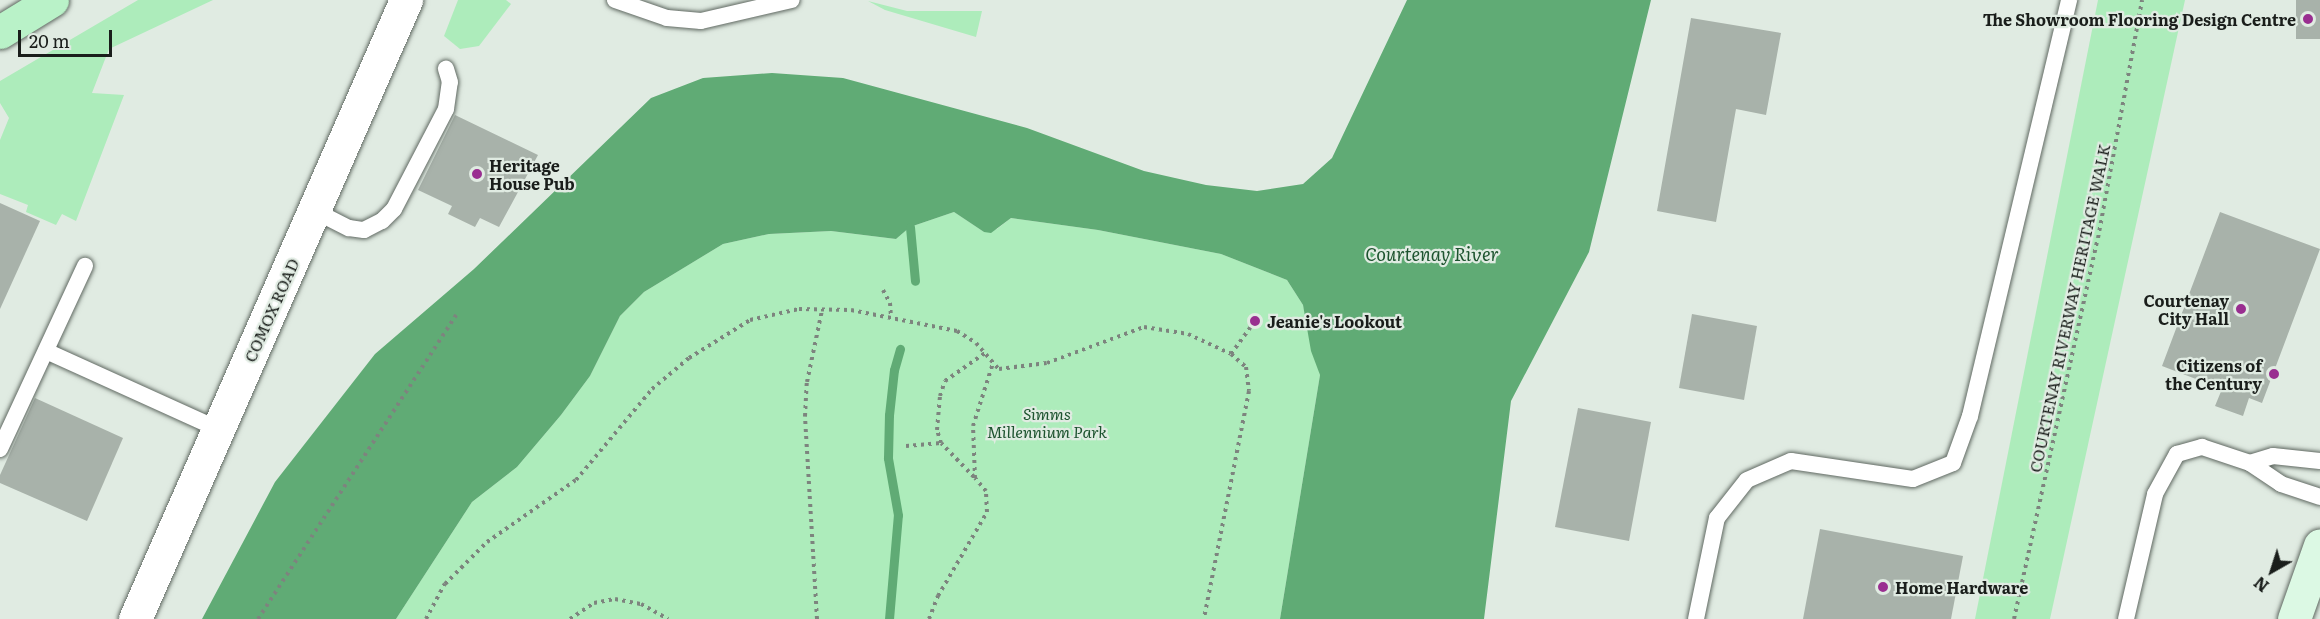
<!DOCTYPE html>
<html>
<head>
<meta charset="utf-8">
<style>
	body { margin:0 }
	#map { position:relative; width:2320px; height:619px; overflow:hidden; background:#e0ebe2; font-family:Literata,serif }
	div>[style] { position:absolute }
	.green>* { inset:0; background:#adecbb }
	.water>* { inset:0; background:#60ab75 }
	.stream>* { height:9px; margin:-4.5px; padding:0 4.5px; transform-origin:4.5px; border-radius:4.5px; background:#60ab75 }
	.building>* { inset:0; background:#a8b2aa }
	.path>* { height:4px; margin-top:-2px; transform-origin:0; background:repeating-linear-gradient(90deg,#7d847e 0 3px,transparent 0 7.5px) }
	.roads { filter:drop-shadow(0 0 2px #606962) drop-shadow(0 0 2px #606962) }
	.service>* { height:16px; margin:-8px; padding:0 8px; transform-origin:8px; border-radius:8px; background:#fff }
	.tertiary>* { height:33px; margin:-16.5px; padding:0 16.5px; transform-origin:16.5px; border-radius:16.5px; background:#fff }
	.secondary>* { height:33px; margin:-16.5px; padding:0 16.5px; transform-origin:16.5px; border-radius:16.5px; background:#dcf9e4 }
	.primary>* { height:33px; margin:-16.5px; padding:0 16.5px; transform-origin:16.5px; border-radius:16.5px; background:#b9f2c8 }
	.dots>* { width:16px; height:16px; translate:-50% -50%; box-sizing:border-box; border:3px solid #e0ebe2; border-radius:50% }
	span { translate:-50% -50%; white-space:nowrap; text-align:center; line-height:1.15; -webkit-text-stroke:4.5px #e0ebe2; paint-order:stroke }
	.poi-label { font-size:16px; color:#1a1e1b; font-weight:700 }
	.right { translate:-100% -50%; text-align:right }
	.left { translate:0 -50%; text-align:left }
	.street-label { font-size:16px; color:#1a1e1b }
	.park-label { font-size:16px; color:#1d532f; font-style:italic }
	.water-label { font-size:18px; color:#1d542f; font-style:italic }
	.north { position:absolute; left:2242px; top:541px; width:60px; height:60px; -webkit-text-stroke:4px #e0ebe2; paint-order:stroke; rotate:219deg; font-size:16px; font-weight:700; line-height:24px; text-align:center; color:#1a1e1b }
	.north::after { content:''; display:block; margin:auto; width:21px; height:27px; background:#1a1e1b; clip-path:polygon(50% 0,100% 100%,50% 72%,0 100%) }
	.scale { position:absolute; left:18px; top:30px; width:94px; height:27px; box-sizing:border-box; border:3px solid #1a1e1b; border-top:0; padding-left:8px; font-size:18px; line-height:21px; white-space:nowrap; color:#1a1e1b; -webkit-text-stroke:4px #e0ebe2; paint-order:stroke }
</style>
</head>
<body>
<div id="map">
	<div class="green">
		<i style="clip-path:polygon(138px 0,213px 0,109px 49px,92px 93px,124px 95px,76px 221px,62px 214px,56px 225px,26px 212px,28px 205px,0 194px,0 140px,9px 118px,0 103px,0 81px)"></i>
		<i style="clip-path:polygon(458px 0,506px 0,511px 4px,479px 46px,460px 49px,444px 36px)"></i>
		<i style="clip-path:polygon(2098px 0,2185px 0,2050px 619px,1975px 619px)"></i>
		<i style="clip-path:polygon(868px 1px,907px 11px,982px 11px,976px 37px,885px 10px)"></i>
		<i style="clip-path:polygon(954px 212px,984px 232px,997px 229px,1011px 218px,1098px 230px,1221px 254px,1287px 280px,1303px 305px,1320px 375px,1280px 619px,396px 619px,472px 502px,517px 467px,561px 415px,590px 376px,620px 316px,644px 292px,723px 244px,769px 234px,831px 231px,896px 239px,910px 227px)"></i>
	</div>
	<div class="water">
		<i style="clip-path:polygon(1407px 0,1651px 0,1589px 252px,1511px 401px,1484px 619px,1280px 619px,1320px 375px,1311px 351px,1303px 305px,1287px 280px,1221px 254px,1098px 230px,1011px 218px,991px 233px,984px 232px,954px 212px,910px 227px,896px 239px,831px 231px,769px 234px,723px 244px,644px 292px,620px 316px,590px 376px,561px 415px,517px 467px,472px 502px,396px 619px,202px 619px,275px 482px,375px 354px,474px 269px,651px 98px,703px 78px,772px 73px,843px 78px,1027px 128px,1144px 171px,1206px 185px,1257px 191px,1303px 184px,1332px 158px)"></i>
	</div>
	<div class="stream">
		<i style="left:910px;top:227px;width:54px;rotate:84.7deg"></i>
		<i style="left:889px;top:619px;width:104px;rotate:-85.1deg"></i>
		<i style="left:898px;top:515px;width:58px;rotate:-100deg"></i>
		<i style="left:888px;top:458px;width:43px;rotate:-88.7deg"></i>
		<i style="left:889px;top:415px;width:45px;rotate:-83.7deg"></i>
		<i style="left:894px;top:370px;width:22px;rotate:-74deg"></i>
	</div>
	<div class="building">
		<i style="clip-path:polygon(2296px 0,2320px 0,2320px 39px,2296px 39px)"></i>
		<i style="clip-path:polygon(1691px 18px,1781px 33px,1766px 115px,1736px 109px,1716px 222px,1657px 211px)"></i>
		<i style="clip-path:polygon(455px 115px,538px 155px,499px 227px,480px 218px,475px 227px,448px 214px,452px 206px,418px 190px)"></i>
		<i style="clip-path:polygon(0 203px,40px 221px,0 309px)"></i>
		<i style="clip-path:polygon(2220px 212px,2320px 249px,2262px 403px,2249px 398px,2243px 416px,2215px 406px,2222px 389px,2162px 366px)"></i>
		<i style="clip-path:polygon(1692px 314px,1757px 326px,1744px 400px,1679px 388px)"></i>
		<i style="clip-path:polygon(35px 398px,123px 438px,87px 521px,0 483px,0 475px)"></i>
		<i style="clip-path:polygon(1578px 408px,1651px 422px,1629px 541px,1555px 527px)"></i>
		<i style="clip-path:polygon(1820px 529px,1963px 556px,1951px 619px,1803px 619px)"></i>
	</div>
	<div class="path">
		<i style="left:883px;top:290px;width:15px;rotate:62deg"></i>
		<i style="left:890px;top:303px;width:15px;rotate:86deg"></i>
		<i style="left:1231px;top:354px;width:41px;rotate:-54deg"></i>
		<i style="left:906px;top:446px;width:35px;rotate:-5deg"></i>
		<i style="left:974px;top:477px;width:47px;rotate:-134.1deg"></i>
		<i style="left:941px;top:443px;width:14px;rotate:-107deg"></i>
		<i style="left:937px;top:430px;width:34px;rotate:-85deg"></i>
		<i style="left:940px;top:396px;width:16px;rotate:-72deg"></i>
		<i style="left:945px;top:381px;width:49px;rotate:-35deg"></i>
		<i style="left:258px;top:619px;width:363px;rotate:-56.9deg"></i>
		<i style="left:426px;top:619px;width:40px;rotate:-62deg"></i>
		<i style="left:445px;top:584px;width:59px;rotate:-45deg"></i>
		<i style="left:487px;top:542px;width:108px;rotate:-34.9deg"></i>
		<i style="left:576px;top:480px;width:119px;rotate:-50.1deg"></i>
		<i style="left:652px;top:389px;width:48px;rotate:-40deg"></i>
		<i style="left:689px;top:358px;width:72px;rotate:-31.9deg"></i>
		<i style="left:750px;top:320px;width:50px;rotate:-12.7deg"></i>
		<i style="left:799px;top:309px;width:52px;rotate:1.1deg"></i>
		<i style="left:851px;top:310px;width:108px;rotate:11.2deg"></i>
		<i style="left:957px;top:331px;width:22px;rotate:32deg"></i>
		<i style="left:976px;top:343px;width:35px;rotate:49deg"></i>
		<i style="left:999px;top:369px;width:48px;rotate:-7.1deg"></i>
		<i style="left:1047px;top:363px;width:103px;rotate:-20.4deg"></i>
		<i style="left:1144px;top:327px;width:45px;rotate:9deg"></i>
		<i style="left:1188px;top:334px;width:47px;rotate:24.9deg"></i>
		<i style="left:1231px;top:354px;width:20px;rotate:41deg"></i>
		<i style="left:1246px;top:367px;width:24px;rotate:83deg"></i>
		<i style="left:1249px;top:391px;width:232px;rotate:101.2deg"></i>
		<i style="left:570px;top:619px;width:29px;rotate:-34deg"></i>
		<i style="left:594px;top:603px;width:21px;rotate:-11deg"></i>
		<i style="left:615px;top:599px;width:26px;rotate:11deg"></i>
		<i style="left:641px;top:604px;width:31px;rotate:29deg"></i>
		<i style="left:817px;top:619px;width:203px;rotate:-93.4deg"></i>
		<i style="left:805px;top:416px;width:34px;rotate:-87deg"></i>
		<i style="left:807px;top:382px;width:74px;rotate:-78.2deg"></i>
		<i style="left:929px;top:619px;width:25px;rotate:-69deg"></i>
		<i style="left:938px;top:596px;width:97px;rotate:-59.7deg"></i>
		<i style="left:987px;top:512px;width:21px;rotate:-93deg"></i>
		<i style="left:986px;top:491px;width:17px;rotate:-130deg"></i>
		<i style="left:975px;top:478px;width:52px;rotate:-92.2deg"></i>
		<i style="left:973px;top:426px;width:66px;rotate:-72.4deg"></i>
		<i style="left:2014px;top:619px;width:390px;rotate:-77.6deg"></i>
		<i style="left:2098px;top:238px;width:242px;rotate:-79.5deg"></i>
	</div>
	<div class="roads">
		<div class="service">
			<i style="left:615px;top:0;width:55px;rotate:19.1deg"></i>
			<i style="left:667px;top:18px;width:34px;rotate:5deg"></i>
			<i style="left:701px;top:21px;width:93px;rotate:-13deg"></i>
			<i style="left:315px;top:211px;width:38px;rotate:27deg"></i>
			<i style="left:349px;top:228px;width:15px;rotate:8deg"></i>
			<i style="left:364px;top:230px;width:20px;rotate:-27deg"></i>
			<i style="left:382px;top:221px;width:17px;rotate:-45deg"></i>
			<i style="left:394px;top:209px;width:113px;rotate:-62.5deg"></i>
			<i style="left:446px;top:109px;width:27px;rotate:-82deg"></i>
			<i style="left:450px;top:82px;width:14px;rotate:-107deg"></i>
			<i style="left:46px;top:351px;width:189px;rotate:24.4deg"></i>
			<i style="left:0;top:449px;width:202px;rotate:-65.1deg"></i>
			<i style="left:2250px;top:463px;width:24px;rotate:-17deg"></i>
			<i style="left:2273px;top:456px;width:47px;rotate:6.1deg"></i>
			<i style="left:1696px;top:619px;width:103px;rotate:-78.3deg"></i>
			<i style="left:1717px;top:518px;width:48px;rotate:-51.7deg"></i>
			<i style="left:1747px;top:480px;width:48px;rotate:-23.4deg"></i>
			<i style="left:1791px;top:461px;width:123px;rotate:8.4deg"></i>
			<i style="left:1913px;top:479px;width:43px;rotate:-21.8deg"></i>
			<i style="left:1953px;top:463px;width:50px;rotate:-70.1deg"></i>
			<i style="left:1970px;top:416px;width:428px;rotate:-76.6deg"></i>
			<i style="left:2126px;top:619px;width:128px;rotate:-76.9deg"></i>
			<i style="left:2155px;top:494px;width:46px;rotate:-61.2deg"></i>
			<i style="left:2177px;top:454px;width:26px;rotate:-16deg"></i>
			<i style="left:2202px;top:447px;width:51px;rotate:18.4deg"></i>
			<i style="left:2250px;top:463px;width:37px;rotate:34deg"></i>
			<i style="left:2281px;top:484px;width:41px;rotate:18.4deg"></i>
		</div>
		<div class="tertiary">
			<i style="left:135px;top:619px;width:676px;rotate:-66.36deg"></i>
		</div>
		<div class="secondary">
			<i style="left:2294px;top:619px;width:78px;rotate:-70.6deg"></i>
		</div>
		<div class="primary">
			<i style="left:0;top:32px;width:61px;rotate:-31.6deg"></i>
		</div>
	</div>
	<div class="dots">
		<i style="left:2308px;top:19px;background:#992e90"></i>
		<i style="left:477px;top:174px;background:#992e90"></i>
		<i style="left:2241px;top:309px;background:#992e90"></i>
		<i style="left:1255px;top:321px;background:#992e90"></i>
		<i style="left:2274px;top:374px;background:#992e90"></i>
		<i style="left:1883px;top:587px;background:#992e90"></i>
	</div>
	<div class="poi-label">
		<span class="right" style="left:2296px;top:19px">The Showroom Flooring Design Centre</span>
		<span class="left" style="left:489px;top:174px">Heritage<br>House Pub</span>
		<span class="right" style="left:2229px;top:309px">Courtenay<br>City Hall</span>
		<span class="left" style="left:1267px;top:321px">Jeanie's Lookout</span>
		<span class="right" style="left:2262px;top:374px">Citizens of<br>the Century</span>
		<span class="left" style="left:1895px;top:587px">Home Hardware</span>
	</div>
	<div class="street-label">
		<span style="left:2069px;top:308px;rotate:-78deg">COURTENAY RIVERWAY HERITAGE WALK</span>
		<span style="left:271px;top:310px;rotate:-66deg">COMOX ROAD</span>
	</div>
	<div class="park-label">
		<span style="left:1047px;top:422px">Simms<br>Millennium Park</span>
	</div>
	<div class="water-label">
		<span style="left:1432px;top:254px">Courtenay River</span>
	</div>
	<div class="north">N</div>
	<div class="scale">20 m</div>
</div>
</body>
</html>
